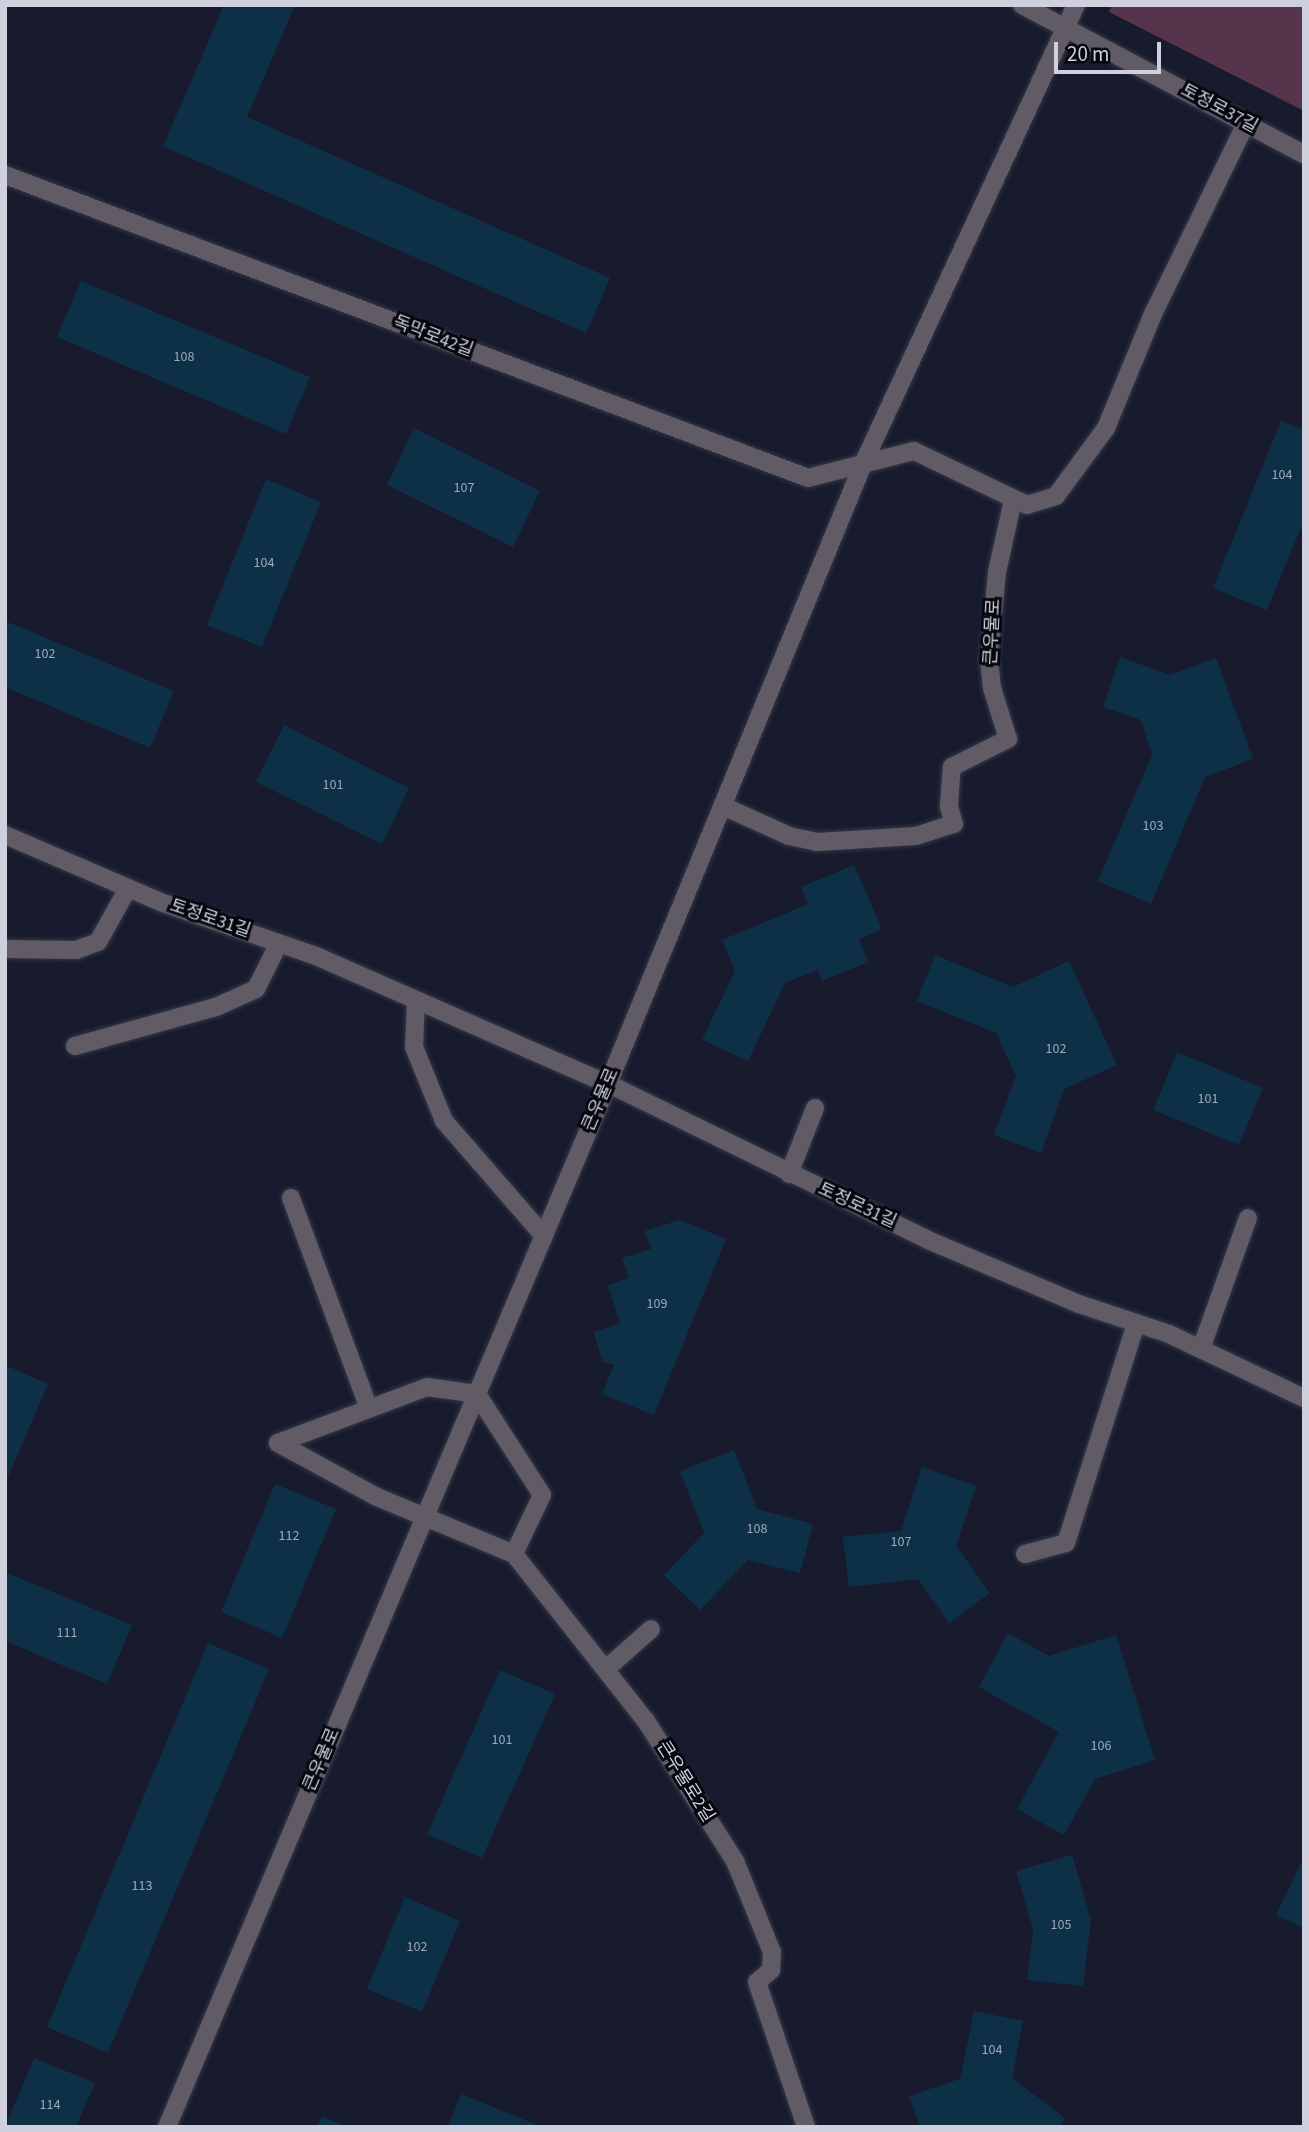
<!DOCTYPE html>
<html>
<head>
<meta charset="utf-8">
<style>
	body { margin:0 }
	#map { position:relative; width:1309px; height:2132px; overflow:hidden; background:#171b2d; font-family:"Source Sans 3","Noto Sans KR",sans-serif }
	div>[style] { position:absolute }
	.green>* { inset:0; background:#56344b }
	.building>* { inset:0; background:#0e3047 }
	.roads { filter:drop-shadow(0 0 2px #343849) drop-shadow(0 0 2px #343849) }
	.minor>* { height:18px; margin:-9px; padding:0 9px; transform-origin:9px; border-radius:9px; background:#605b65 }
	span { translate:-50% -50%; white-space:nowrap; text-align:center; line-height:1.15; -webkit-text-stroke:6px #05060e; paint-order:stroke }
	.number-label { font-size:14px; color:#9ea9b8 }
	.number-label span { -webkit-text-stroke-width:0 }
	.street-label { font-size:18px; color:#ced1dd }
	.frame { position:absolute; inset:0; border:7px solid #ced1dd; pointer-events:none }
	.scale { position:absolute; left:1054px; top:42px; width:107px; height:32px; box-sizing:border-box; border:4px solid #ced1dd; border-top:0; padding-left:9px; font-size:21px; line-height:24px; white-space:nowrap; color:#ced1dd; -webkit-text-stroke:5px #05060e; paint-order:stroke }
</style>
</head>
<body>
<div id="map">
	<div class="green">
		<i style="clip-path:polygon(1112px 5px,1304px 5px,1304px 111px,1109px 12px)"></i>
	</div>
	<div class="building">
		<i style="clip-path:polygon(224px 5px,295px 5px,247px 117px,610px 278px,586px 333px,163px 146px)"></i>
		<i style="clip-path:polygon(81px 281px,310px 377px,286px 434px,57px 337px)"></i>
		<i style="clip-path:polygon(1281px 421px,1304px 430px,1304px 520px,1267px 610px,1213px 588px)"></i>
		<i style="clip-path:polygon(414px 428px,540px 491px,513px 547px,387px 485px)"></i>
		<i style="clip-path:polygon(266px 479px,321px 502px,262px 647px,207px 625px)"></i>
		<i style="clip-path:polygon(5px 621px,174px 691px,150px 748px,5px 687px)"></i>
		<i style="clip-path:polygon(1120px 657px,1170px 675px,1216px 658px,1253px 759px,1205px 777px,1151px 904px,1098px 881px,1152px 755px,1141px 720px,1103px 707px)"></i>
		<i style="clip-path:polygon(284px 725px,409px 788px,382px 844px,256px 782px)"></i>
		<i style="clip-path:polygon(854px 865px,882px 929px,859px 939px,868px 962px,822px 981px,818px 970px,785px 983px,748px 1061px,702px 1040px,735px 971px,722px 940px,808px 904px,801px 887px)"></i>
		<i style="clip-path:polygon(935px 955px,1013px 987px,1069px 961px,1117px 1065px,1064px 1089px,1041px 1153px,994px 1135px,1016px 1076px,996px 1033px,917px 1001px)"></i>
		<i style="clip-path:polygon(1177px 1052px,1263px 1088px,1239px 1145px,1153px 1110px)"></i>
		<i style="clip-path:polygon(680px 1220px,726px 1239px,654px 1415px,602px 1394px,614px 1365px,602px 1361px,594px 1332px,620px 1323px,608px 1285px,629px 1278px,622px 1258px,651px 1249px,645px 1231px)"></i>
		<i style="clip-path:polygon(5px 1365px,48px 1384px,5px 1484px)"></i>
		<i style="clip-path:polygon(734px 1450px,757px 1509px,813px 1524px,800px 1573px,748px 1560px,700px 1610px,664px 1575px,704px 1533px,680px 1471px)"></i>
		<i style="clip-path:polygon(922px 1467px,976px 1486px,956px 1546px,990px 1593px,949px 1623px,918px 1579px,849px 1587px,843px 1537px,901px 1531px)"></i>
		<i style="clip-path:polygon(275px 1484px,336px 1509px,282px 1638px,221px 1612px)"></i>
		<i style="clip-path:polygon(5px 1572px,132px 1625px,107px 1684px,5px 1641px)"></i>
		<i style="clip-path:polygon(1008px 1633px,1049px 1656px,1116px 1635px,1155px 1760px,1095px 1779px,1064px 1835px,1017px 1809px,1059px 1732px,979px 1687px)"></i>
		<i style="clip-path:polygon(208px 1643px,269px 1669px,108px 2053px,47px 2027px)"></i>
		<i style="clip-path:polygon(500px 1670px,555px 1694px,482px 1858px,427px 1834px)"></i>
		<i style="clip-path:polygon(1072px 1855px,1091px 1920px,1083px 1986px,1027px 1980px,1033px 1929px,1016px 1871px)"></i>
		<i style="clip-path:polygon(1301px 1863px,1304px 1865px,1304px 1928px,1276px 1915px)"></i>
		<i style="clip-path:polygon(405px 1897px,460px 1921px,422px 2012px,367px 1989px)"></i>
		<i style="clip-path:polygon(974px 2011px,1023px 2021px,1012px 2078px,1065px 2118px,1059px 2127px,920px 2127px,909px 2096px,960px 2079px)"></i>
		<i style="clip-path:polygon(34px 2058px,95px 2083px,76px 2127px,5px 2127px)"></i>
		<i style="clip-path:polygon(461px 2094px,542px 2127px,448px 2127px)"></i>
		<i style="clip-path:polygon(322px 2116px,347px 2127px,317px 2127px)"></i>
	</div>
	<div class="roads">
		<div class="minor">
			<i style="left:1022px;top:5px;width:319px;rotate:27.9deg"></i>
			<i style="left:5px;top:175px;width:858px;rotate:20.67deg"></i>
			<i style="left:808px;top:478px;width:109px;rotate:-14.3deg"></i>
			<i style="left:914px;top:451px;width:125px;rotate:25.5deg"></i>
			<i style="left:1027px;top:505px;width:30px;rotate:-17deg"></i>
			<i style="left:1056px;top:496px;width:84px;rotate:-53.7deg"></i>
			<i style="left:1106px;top:428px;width:123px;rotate:-67.6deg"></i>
			<i style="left:1153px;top:314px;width:212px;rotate:-64deg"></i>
			<i style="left:723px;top:806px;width:72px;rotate:24.4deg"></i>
			<i style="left:789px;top:836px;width:29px;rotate:12deg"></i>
			<i style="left:817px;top:842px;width:99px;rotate:-3.5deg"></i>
			<i style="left:916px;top:836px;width:40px;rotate:-18deg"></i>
			<i style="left:954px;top:824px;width:19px;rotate:-106deg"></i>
			<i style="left:949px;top:806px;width:39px;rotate:-86deg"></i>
			<i style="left:952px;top:767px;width:63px;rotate:-26.6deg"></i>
			<i style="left:1008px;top:739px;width:53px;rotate:-107.4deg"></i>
			<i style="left:992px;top:688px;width:30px;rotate:-96deg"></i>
			<i style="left:989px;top:658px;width:86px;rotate:-84.7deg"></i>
			<i style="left:997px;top:572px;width:74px;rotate:-77.5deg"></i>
			<i style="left:5px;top:835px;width:172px;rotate:23.3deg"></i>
			<i style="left:163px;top:903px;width:162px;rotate:19.1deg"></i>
			<i style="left:316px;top:956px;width:331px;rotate:23.7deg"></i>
			<i style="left:619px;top:1089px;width:344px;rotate:26deg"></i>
			<i style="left:928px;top:1240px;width:164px;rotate:23deg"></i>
			<i style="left:1079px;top:1304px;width:95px;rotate:18.4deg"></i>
			<i style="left:1169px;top:1334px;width:149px;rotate:25.4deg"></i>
			<i style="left:5px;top:949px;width:71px;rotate:0.8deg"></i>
			<i style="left:76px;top:950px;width:23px;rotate:-20deg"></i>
			<i style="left:98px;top:942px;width:62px;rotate:-60.9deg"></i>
			<i style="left:416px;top:1000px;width:47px;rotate:92.4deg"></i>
			<i style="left:414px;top:1047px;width:80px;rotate:67.9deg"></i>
			<i style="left:444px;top:1121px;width:152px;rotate:49deg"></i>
			<i style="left:75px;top:1046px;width:146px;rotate:-15.5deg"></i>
			<i style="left:216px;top:1007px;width:44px;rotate:-24.2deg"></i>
			<i style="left:256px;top:989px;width:51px;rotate:-63.4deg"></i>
			<i style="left:789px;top:1174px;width:71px;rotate:-68.5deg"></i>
			<i style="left:291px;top:1198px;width:222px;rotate:69.7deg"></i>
			<i style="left:1201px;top:1349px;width:139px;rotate:-70.3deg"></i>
			<i style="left:278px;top:1443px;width:113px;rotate:28.6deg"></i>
			<i style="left:377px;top:1497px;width:148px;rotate:22.6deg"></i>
			<i style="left:514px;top:1554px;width:213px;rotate:51.7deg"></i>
			<i style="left:646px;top:1721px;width:166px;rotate:57.6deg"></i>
			<i style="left:735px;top:1861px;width:98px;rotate:67.9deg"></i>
			<i style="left:772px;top:1952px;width:18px;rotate:93deg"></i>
			<i style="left:771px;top:1970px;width:18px;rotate:139deg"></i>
			<i style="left:757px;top:1982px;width:153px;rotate:71.3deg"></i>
			<i style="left:278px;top:1443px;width:159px;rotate:-20.6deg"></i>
			<i style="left:427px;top:1387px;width:50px;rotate:8deg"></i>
			<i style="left:477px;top:1394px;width:120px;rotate:57.2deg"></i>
			<i style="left:542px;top:1495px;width:65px;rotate:115.4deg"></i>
			<i style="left:1025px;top:1554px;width:42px;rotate:-15deg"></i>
			<i style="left:1066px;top:1543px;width:231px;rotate:-72.3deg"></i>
			<i style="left:606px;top:1669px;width:60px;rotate:-41.6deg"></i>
			<i style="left:167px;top:2127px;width:1132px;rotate:-67.08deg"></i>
			<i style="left:608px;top:1084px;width:670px;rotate:-67.64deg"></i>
			<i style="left:863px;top:464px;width:506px;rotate:-65.11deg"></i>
		</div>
	</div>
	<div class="number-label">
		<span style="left:184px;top:357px">108</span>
		<span style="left:1282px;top:475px">104</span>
		<span style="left:464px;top:488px">107</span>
		<span style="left:264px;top:563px">104</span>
		<span style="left:45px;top:654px">102</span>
		<span style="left:333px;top:785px">101</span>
		<span style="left:1153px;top:826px">103</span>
		<span style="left:1056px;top:1049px">102</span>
		<span style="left:1208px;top:1099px">101</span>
		<span style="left:657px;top:1304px">109</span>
		<span style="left:757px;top:1529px">108</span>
		<span style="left:289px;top:1536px">112</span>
		<span style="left:901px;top:1542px">107</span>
		<span style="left:67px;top:1633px">111</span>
		<span style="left:502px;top:1740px">101</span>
		<span style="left:1101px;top:1746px">106</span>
		<span style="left:142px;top:1886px">113</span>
		<span style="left:1061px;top:1925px">105</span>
		<span style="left:417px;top:1947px">102</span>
		<span style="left:992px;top:2050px">104</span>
		<span style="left:50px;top:2105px">114</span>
	</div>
	<div class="street-label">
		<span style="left:1219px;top:109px;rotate:28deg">토정로37길</span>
		<span style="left:433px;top:337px;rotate:21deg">독막로42길</span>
		<span style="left:993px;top:632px;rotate:-87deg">큰우물로</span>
		<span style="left:210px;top:919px;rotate:19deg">토정로31길</span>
		<span style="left:601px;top:1100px;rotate:-67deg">큰우물로</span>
		<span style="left:857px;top:1206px;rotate:25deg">토정로31길</span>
		<span style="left:322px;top:1760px;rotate:-67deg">큰우물로</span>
		<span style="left:685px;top:1782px;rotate:58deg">큰우물로2길</span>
	</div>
	<div class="frame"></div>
	<div class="scale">20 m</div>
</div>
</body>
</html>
